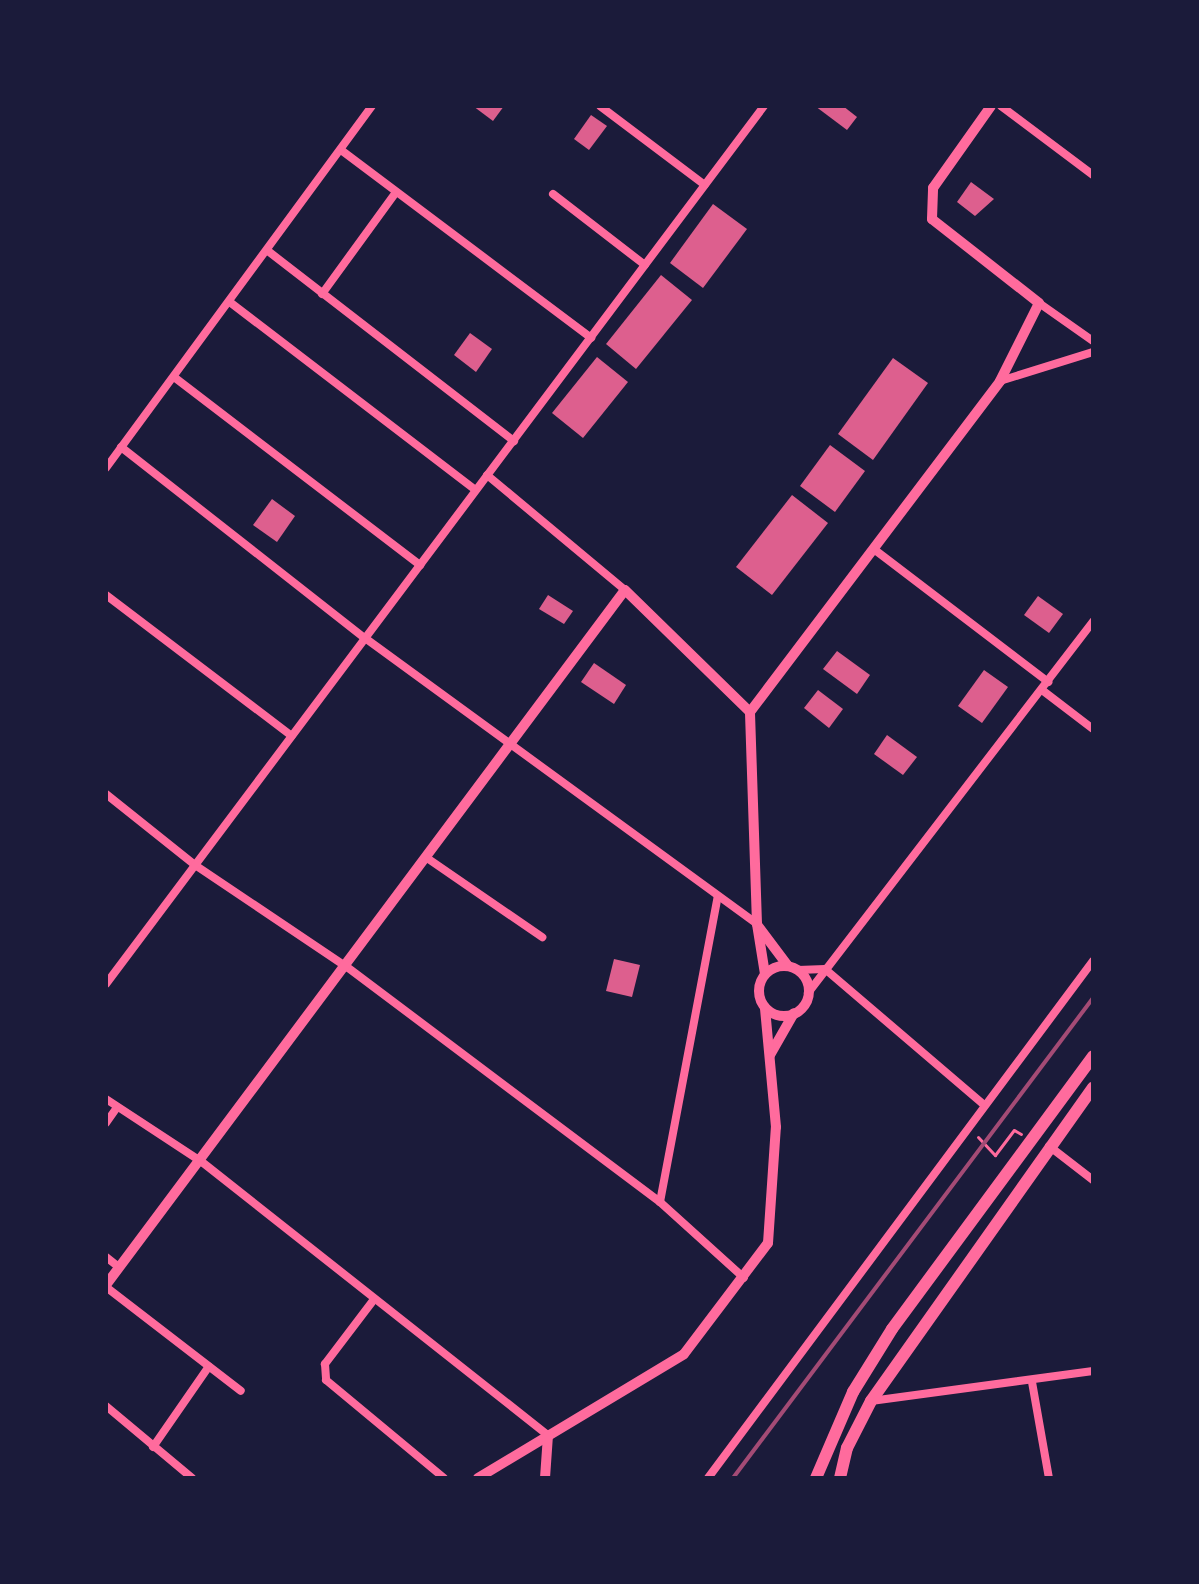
<!DOCTYPE html>
<html>
<head>
<meta charset="utf-8">
<style>
	body { margin:0 }
	#map { position:relative; width:1199px; height:1584px; overflow:hidden; background:#1b1b3a; font-family:"Libre Baskerville",serif }
	div>[style] { position:absolute }
	.building>* { inset:0; background:#dd5f8e }
	.path>* { height:3px; margin:-1.5px; padding:0 1.5px; transform-origin:1.5px; border-radius:1.5px; background:#ff6b9d }
	.minor>* { height:8px; margin:-4px; padding:0 4px; transform-origin:4px; border-radius:4px; background:#ff6b9d }
	.tertiary>* { height:10px; margin:-5px; padding:0 5px; transform-origin:5px; border-radius:5px; background:#ff6b9d }
	.tertiary>.ring { margin:-5px; padding:0; box-sizing:content-box; background:none; border:10px solid #ff6b9d; border-radius:50% }
	.trunk>* { height:12px; margin:-6px; padding:0 6px; transform-origin:6px; border-radius:6px; background:#ff6b9d }
	.rail>* { height:4px; margin:-2px; padding:0 2px; transform-origin:2px; border-radius:2px; background:#a44b75 }
	span { translate:-50% -50%; white-space:nowrap; text-align:center; line-height:1.15; -webkit-text-stroke:7px #1b1b3a; paint-order:stroke }
	.frame { position:absolute; inset:0; border:108px solid #1b1b3a; pointer-events:none }
</style>
</head>
<body>
<div id="map">
	<div class="building">
		<i style="clip-path:polygon(473px 106px,504px 106px,493px 121px)"></i>
		<i style="clip-path:polygon(815px 106px,843px 106px,857px 117px,847px 130px)"></i>
		<i style="clip-path:polygon(591px 115px,607px 126px,589px 150px,574px 139px)"></i>
		<i style="clip-path:polygon(971px 182px,994px 199px,975px 216px,957px 202px)"></i>
		<i style="clip-path:polygon(713px 204px,747px 229px,703px 288px,670px 263px)"></i>
		<i style="clip-path:polygon(661px 275px,692px 300px,636px 369px,606px 344px)"></i>
		<i style="clip-path:polygon(470px 333px,492px 349px,476px 372px,454px 355px)"></i>
		<i style="clip-path:polygon(597px 357px,628px 382px,583px 438px,552px 413px)"></i>
		<i style="clip-path:polygon(893px 358px,928px 383px,873px 460px,838px 434px)"></i>
		<i style="clip-path:polygon(830px 445px,865px 471px,835px 512px,800px 486px)"></i>
		<i style="clip-path:polygon(792px 495px,828px 523px,772px 595px,736px 567px)"></i>
		<i style="clip-path:polygon(272px 499px,295px 516px,277px 542px,253px 525px)"></i>
		<i style="clip-path:polygon(548px 595px,573px 611px,564px 624px,539px 609px)"></i>
		<i style="clip-path:polygon(1038px 596px,1063px 614px,1049px 633px,1024px 615px)"></i>
		<i style="clip-path:polygon(837px 651px,870px 675px,857px 694px,823px 669px)"></i>
		<i style="clip-path:polygon(594px 663px,626px 685px,614px 704px,581px 682px)"></i>
		<i style="clip-path:polygon(984px 670px,1008px 687px,982px 723px,958px 706px)"></i>
		<i style="clip-path:polygon(818px 690px,843px 709px,829px 728px,804px 708px)"></i>
		<i style="clip-path:polygon(887px 735px,917px 757px,903px 775px,874px 754px)"></i>
		<i style="clip-path:polygon(614px 959px,640px 965px,632px 997px,606px 991px)"></i>
	</div>
	<div class="path">
		<i style="left:978px;top:1137px;width:25px;rotate:47deg"></i>
		<i style="left:995px;top:1155px;width:31px;rotate:-53deg"></i>
		<i style="left:1014px;top:1130px;width:8px;rotate:30deg"></i>
	</div>
	<div class="minor">
		<i style="left:600px;top:106px;width:131px;rotate:37deg"></i>
		<i style="left:1001px;top:106px;width:115px;rotate:36.9deg"></i>
		<i style="left:341px;top:150px;width:313px;rotate:36.9deg"></i>
		<i style="left:553px;top:194px;width:116px;rotate:37.7deg"></i>
		<i style="left:268px;top:251px;width:311px;rotate:37.7deg"></i>
		<i style="left:322px;top:294px;width:126px;rotate:-54deg"></i>
		<i style="left:231px;top:303px;width:308px;rotate:37.4deg"></i>
		<i style="left:1039px;top:303px;width:66px;rotate:35.1deg"></i>
		<i style="left:174px;top:377px;width:310px;rotate:37.4deg"></i>
		<i style="left:1000px;top:381px;width:97px;rotate:-17.3deg"></i>
		<i style="left:121px;top:447px;width:310px;rotate:38.1deg"></i>
		<i style="left:365px;top:638px;width:485px;rotate:36.1deg"></i>
		<i style="left:106px;top:468px;width:449px;rotate:-53.7deg"></i>
		<i style="left:487px;top:475px;width:180px;rotate:39.8deg"></i>
		<i style="left:875px;top:550px;width:218px;rotate:37.3deg"></i>
		<i style="left:106px;top:595px;width:233px;rotate:37.2deg"></i>
		<i style="left:1042px;top:690px;width:64px;rotate:37.4deg"></i>
		<i style="left:106px;top:794px;width:114px;rotate:38.6deg"></i>
		<i style="left:195px;top:865px;width:183px;rotate:33.9deg"></i>
		<i style="left:347px;top:967px;width:391px;rotate:36.9deg"></i>
		<i style="left:660px;top:1202px;width:113px;rotate:42.1deg"></i>
		<i style="left:427px;top:858px;width:140px;rotate:34.5deg"></i>
		<i style="left:825px;top:969px;width:209px;rotate:40.5deg"></i>
		<i style="left:798px;top:970px;width:27px;rotate:-2deg"></i>
		<i style="left:106px;top:984px;width:1097px;rotate:-53.15deg"></i>
		<i style="left:808px;top:993px;width:469px;rotate:-52.5deg"></i>
		<i style="left:106px;top:1099px;width:115px;rotate:33.3deg"></i>
		<i style="left:202px;top:1162px;width:441px;rotate:38.3deg"></i>
		<i style="left:106px;top:1123px;width:19px;rotate:-55deg"></i>
		<i style="left:1049px;top:1146px;width:56px;rotate:37.7deg"></i>
		<i style="left:660px;top:1202px;width:311px;rotate:-79.3deg"></i>
		<i style="left:106px;top:1257px;width:16px;rotate:38deg"></i>
		<i style="left:106px;top:1287px;width:170px;rotate:37.6deg"></i>
		<i style="left:372px;top:1302px;width:78px;rotate:127.2deg"></i>
		<i style="left:325px;top:1364px;width:16px;rotate:86deg"></i>
		<i style="left:326px;top:1380px;width:153px;rotate:39.7deg"></i>
		<i style="left:1032px;top:1382px;width:97px;rotate:80deg"></i>
		<i style="left:871px;top:1401px;width:224px;rotate:-7.7deg"></i>
		<i style="left:106px;top:1406px;width:112px;rotate:39.9deg"></i>
		<i style="left:153px;top:1447px;width:98px;rotate:-55.3deg"></i>
		<i style="left:708px;top:1478px;width:645px;rotate:-53.33deg"></i>
	</div>
	<div class="tertiary">
		<i style="left:758px;top:926px;width:50px;rotate:53.1deg"></i>
		<i class="ring" style="left:759px;top:966px;width:40px;height:40px"></i>
		<i style="left:765px;top:974px;width:51px;rotate:-99.1deg"></i>
		<i style="left:757px;top:924px;width:212px;rotate:-91.9deg"></i>
		<i style="left:750px;top:712px;width:415px;rotate:-52.9deg"></i>
		<i style="left:1000px;top:381px;width:87px;rotate:-63.4deg"></i>
		<i style="left:1039px;top:303px;width:136px;rotate:-141.9deg"></i>
		<i style="left:932px;top:219px;width:31px;rotate:-88deg"></i>
		<i style="left:933px;top:188px;width:100px;rotate:-54.7deg"></i>
		<i style="left:770px;top:1055px;width:48px;rotate:-60.3deg"></i>
		<i style="left:106px;top:1285px;width:867px;rotate:-53.25deg"></i>
		<i style="left:625px;top:590px;width:175px;rotate:44.3deg"></i>
		<i style="left:478px;top:1478px;width:240px;rotate:-31deg"></i>
		<i style="left:684px;top:1354px;width:139px;rotate:-52.9deg"></i>
		<i style="left:768px;top:1243px;width:116px;rotate:-86.1deg"></i>
		<i style="left:776px;top:1127px;width:120px;rotate:-95.3deg"></i>
		<i style="left:545px;top:1478px;width:43px;rotate:-86deg"></i>
	</div>
	<div class="trunk">
		<i style="left:816px;top:1478px;width:94px;rotate:-66.7deg"></i>
		<i style="left:853px;top:1392px;width:74px;rotate:-58.2deg"></i>
		<i style="left:892px;top:1329px;width:339px;rotate:-53.6deg"></i>
		<i style="left:840px;top:1478px;width:31px;rotate:-77deg"></i>
		<i style="left:847px;top:1448px;width:53px;rotate:-62.9deg"></i>
		<i style="left:871px;top:1401px;width:384px;rotate:-54.7deg"></i>
	</div>
	<div class="rail">
		<i style="left:733px;top:1478px;width:600px;rotate:-53.13deg"></i>
	</div>
	<div class="frame"></div>
</div>
</body>
</html>
